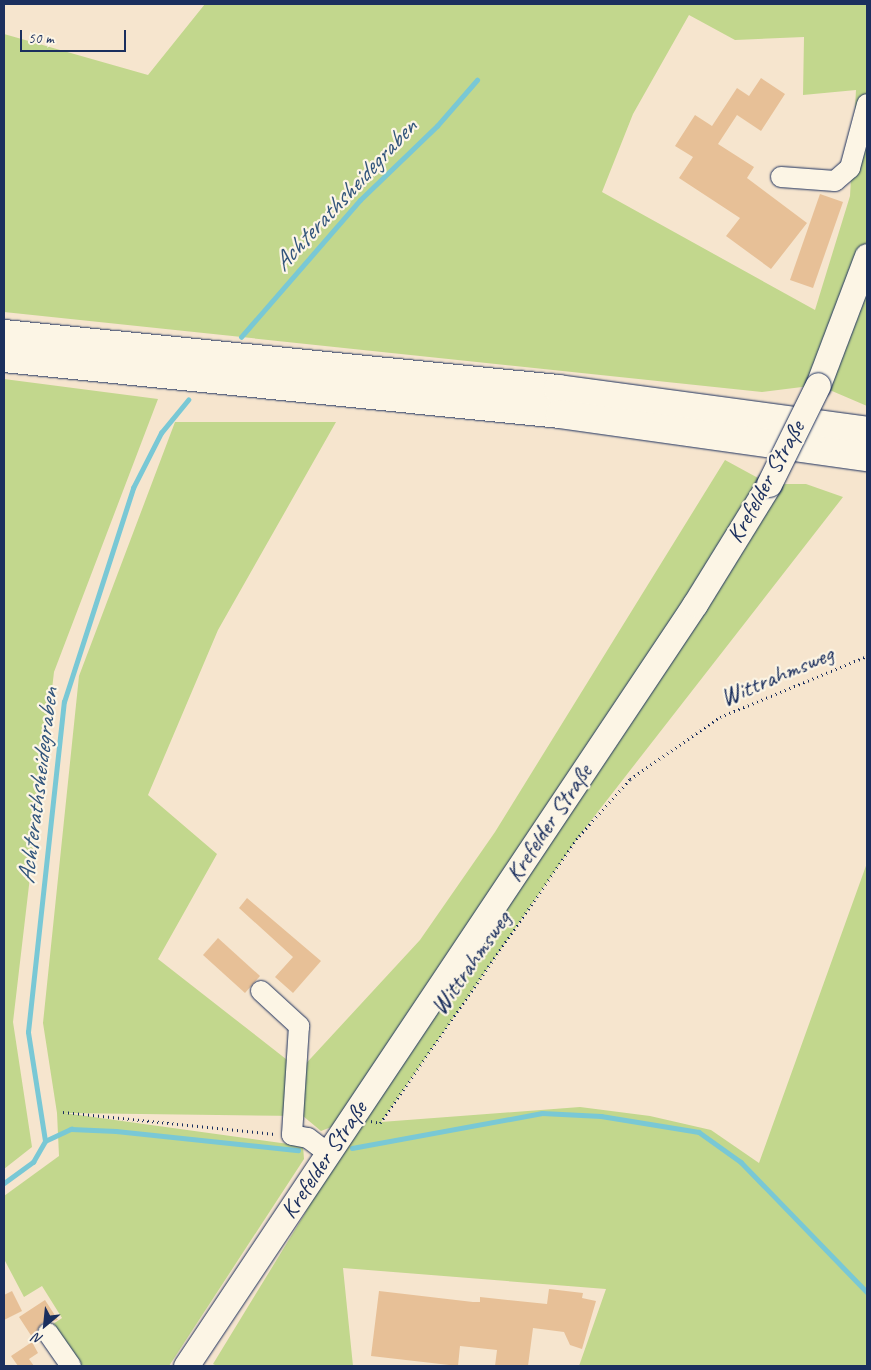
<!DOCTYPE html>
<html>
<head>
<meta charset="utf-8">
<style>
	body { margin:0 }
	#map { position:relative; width:871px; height:1370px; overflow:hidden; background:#f6e5ce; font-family:Caveat,sans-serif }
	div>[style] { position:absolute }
	.green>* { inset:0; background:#c2d78d }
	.stream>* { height:4.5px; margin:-2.25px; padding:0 2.25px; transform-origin:2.25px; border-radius:2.25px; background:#79c8d5 }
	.building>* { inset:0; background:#e7c097 }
	.path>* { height:2.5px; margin-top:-1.25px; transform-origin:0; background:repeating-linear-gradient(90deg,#1b2f5e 0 1px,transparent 0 5px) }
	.roads { filter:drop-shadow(0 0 1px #1b2f5e) drop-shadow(0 0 1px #1b2f5e) }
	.minor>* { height:20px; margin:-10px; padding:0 10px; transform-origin:10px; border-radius:10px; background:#fcf5e5 }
	.major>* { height:25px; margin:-12.5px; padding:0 12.5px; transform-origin:12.5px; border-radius:12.5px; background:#fcf5e5 }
	.highway>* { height:28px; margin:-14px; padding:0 14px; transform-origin:14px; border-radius:14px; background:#fcf5e5 }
	.bridges { filter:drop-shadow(0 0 1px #1b2f5e) drop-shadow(0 0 1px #1b2f5e) }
	.major-bridge>* { height:25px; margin:-12.5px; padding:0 12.5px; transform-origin:12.5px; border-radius:12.5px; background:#fcf5e5 }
	span { translate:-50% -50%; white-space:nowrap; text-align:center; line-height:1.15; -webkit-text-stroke:4.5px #fcf5e5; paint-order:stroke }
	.street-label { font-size:24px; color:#1b2f5e }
	.water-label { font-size:25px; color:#32557c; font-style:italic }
	.frame { position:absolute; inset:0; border:5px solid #1b2f5e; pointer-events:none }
	.north { position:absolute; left:20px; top:1300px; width:50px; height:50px; -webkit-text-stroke:4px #fcf5e5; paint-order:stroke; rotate:208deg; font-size:14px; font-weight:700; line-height:20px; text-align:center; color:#1b2f5e }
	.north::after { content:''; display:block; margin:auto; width:18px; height:22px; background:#1b2f5e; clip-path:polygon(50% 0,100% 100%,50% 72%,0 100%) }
	.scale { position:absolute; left:20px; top:30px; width:106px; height:22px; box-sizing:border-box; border:2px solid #1b2f5e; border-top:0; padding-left:6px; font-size:15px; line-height:18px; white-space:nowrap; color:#1b2f5e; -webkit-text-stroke:4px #fcf5e5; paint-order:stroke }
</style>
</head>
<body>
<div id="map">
	<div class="green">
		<i style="clip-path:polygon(evenodd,205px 4px,867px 4px,867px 406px,818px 385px,762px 392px,4px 312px,4px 34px,148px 75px,205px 4px,689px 15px,735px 40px,804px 37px,803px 95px,856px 90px,850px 196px,815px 310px,602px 192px,633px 114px,689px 15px)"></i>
		<i style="clip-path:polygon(4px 379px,158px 399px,54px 672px,13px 1022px,32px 1147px,4px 1169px)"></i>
		<i style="clip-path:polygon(175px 422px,336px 422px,218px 630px,148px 795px,217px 854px,158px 959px,300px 1070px,420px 940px,495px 832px,725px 460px,769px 484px,806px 484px,843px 497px,579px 836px,381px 1122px,580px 1107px,650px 1116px,711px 1130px,759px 1163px,867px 863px,867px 1366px,579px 1366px,606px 1289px,343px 1268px,353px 1366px,217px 1366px,213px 1364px,304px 1215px,352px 1119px,321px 1131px,303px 1116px,64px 1113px,303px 1146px,304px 1159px,169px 1366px,74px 1366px,47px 1328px,62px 1318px,42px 1286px,24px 1297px,4px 1259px,4px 1196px,59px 1156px,57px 1113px,43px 1023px,79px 676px)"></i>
	</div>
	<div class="stream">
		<i style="left:241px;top:337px;width:181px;rotate:-49deg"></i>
		<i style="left:360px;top:200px;width:107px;rotate:-43.9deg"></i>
		<i style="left:437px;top:126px;width:61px;rotate:-49deg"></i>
		<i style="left:45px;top:1141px;width:29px;rotate:-25deg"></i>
		<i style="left:71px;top:1129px;width:45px;rotate:2.5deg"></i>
		<i style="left:116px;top:1131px;width:183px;rotate:6deg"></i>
		<i style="left:352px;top:1148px;width:193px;rotate:-10.4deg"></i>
		<i style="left:542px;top:1113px;width:59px;rotate:2.9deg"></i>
		<i style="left:601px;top:1116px;width:99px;rotate:9.3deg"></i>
		<i style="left:699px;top:1132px;width:52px;rotate:35.5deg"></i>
		<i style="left:741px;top:1162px;width:181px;rotate:45.9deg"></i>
		<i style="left:4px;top:1183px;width:36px;rotate:-36deg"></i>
		<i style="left:33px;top:1162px;width:24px;rotate:-60deg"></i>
		<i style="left:45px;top:1141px;width:110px;rotate:-98.9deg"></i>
		<i style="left:28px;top:1032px;width:332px;rotate:-83.8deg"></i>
		<i style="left:64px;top:702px;width:225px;rotate:-72.1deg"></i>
		<i style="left:133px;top:488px;width:62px;rotate:-63deg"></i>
		<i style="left:161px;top:433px;width:43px;rotate:-50.7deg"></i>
	</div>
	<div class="building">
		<i style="clip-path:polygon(761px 78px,785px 94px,761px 131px,737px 115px,718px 144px,754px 167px,747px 178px,807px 223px,771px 269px,726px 236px,740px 218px,679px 178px,693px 157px,675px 146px,695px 115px,712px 126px,737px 88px,749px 96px)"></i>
		<i style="clip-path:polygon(820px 194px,843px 202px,813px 288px,790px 280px)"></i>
		<i style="clip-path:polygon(247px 898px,321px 961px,293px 993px,275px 977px,293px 957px,239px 908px)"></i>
		<i style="clip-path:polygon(218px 938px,260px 976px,245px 993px,203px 955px)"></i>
		<i style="clip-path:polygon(549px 1289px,583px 1293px,582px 1298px,596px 1301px,582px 1349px,570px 1345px,564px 1332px,533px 1328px,528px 1366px,495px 1366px,497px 1350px,460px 1346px,458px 1366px,371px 1356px,379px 1291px,473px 1302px,480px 1302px,480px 1297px,547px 1304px)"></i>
		<i style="clip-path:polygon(12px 1291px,22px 1311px,4px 1320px,4px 1295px)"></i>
		<i style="clip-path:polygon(45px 1300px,58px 1320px,42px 1323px,32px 1337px,19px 1317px)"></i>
		<i style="clip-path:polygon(32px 1342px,38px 1353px,29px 1359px,34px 1366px,18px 1366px,11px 1356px)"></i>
	</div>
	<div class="path">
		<i style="left:63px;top:1112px;width:213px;rotate:5.9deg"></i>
		<i style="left:371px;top:1121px;width:9px;rotate:13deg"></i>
		<i style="left:380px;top:1123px;width:349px;rotate:-55.3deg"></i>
		<i style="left:579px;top:836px;width:76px;rotate:-48.2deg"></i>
		<i style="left:630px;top:779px;width:109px;rotate:-34.6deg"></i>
		<i style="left:720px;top:717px;width:159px;rotate:-22.5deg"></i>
	</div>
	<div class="roads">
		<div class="minor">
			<i style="left:781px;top:177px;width:54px;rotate:4.2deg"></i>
			<i style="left:835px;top:181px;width:20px;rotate:-41deg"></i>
			<i style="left:850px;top:168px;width:66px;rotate:-75.1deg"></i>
			<i style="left:261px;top:991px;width:52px;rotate:42.6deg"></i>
			<i style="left:299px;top:1026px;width:109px;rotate:93.7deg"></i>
			<i style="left:292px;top:1135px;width:16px;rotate:11deg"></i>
			<i style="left:308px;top:1138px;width:26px;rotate:37deg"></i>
			<i style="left:48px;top:1333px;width:40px;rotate:55.1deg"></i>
		</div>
		<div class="major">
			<i style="left:818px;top:385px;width:138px;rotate:-69.2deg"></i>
			<i style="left:186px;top:1366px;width:916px;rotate:-56.26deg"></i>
			<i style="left:695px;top:604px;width:141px;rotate:-58.3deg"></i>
		</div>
		<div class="highway">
			<i style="left:4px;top:334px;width:557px;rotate:5.67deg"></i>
			<i style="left:558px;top:389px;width:312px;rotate:7.7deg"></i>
			<i style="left:4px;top:358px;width:559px;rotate:5.75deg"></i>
			<i style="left:560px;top:414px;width:310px;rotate:8deg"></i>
		</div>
	</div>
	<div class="bridges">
		<div class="major-bridge">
			<i style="left:769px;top:484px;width:110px;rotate:-63.7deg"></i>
		</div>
	</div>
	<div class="street-label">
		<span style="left:766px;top:482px;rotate:-61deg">Krefelder Straße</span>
		<span style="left:777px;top:676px;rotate:-23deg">Wittrahmsweg</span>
		<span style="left:549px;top:823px;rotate:-56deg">Krefelder Straße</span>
		<span style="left:471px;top:963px;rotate:-55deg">Wittrahmsweg</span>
		<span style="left:324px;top:1160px;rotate:-56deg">Krefelder Straße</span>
	</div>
	<div class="water-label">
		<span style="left:345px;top:195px;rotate:-47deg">Achterathsheidegraben</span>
		<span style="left:38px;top:786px;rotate:-83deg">Achterathsheidegraben</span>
	</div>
	<div class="frame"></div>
	<div class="north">N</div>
	<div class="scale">50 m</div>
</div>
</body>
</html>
